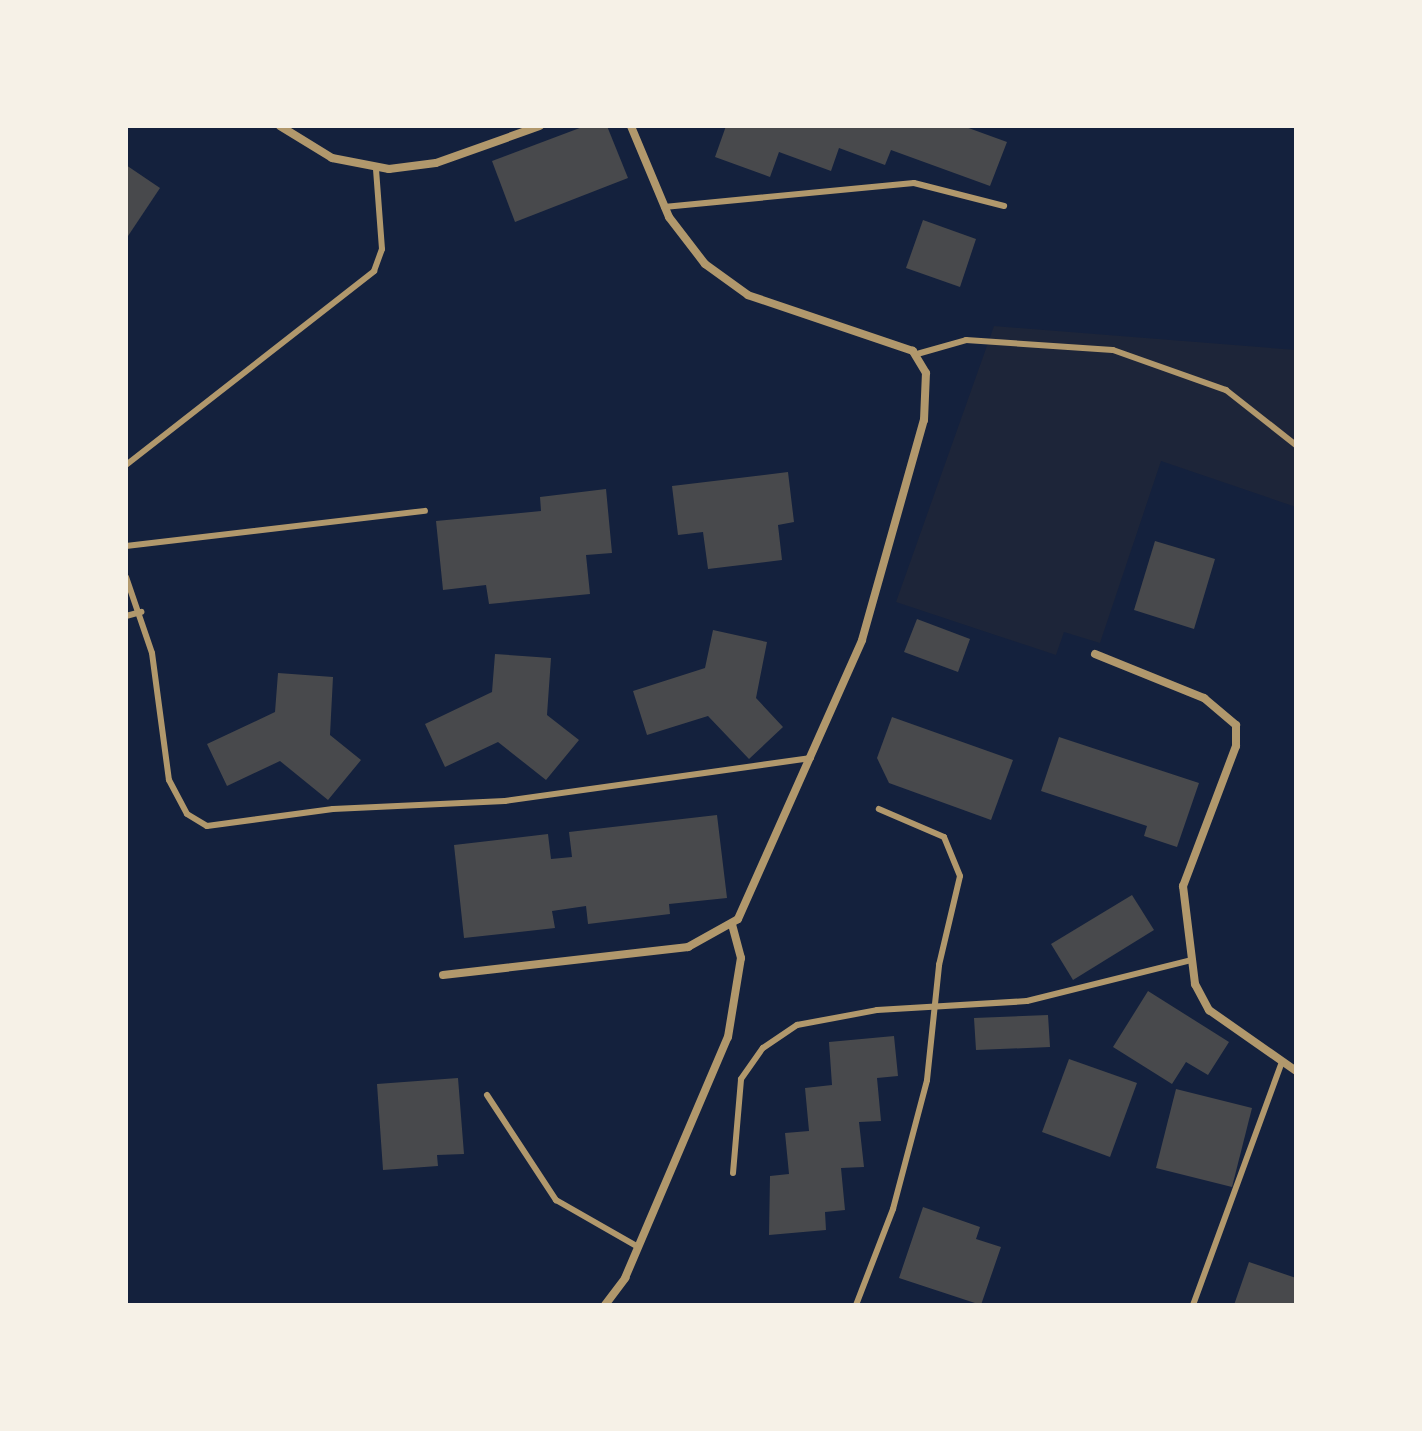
<!DOCTYPE html>
<html>
<head>
<meta charset="utf-8">
<style>
	body { margin:0 }
	#map { position:relative; width:1422px; height:1431px; overflow:hidden; background:#14213d; font-family:"DejaVu Sans",sans-serif }
	div>[style] { position:absolute }
	.green>* { inset:0; background:#1d2539 }
	.building>* { inset:0; background:#48494c }
	.service>* { height:6px; margin:-3px; padding:0 3px; transform-origin:3px; border-radius:3px; background:#b1986c }
	.minor>* { height:8px; margin:-4px; padding:0 4px; transform-origin:4px; border-radius:4px; background:#b1986c }
	span { translate:-50% -50%; white-space:nowrap; text-align:center; line-height:1.15; -webkit-text-stroke:6px #f6f1e7; paint-order:stroke }
	.frame { position:absolute; inset:0; border:128px solid #f6f1e7; pointer-events:none }
</style>
</head>
<body>
<div id="map">
	<div class="green">
		<i style="clip-path:polygon(994px 326px,1296px 350px,1296px 507px,1161px 461px,1100px 643px,1064px 632px,1056px 655px,896px 602px)"></i>
	</div>
	<div class="building">
		<i style="clip-path:polygon(585px 126px,607px 126px,628px 178px,515px 222px,492px 161px)"></i>
		<i style="clip-path:polygon(726px 126px,963px 126px,1007px 142px,990px 186px,891px 150px,885px 165px,839px 148px,831px 171px,779px 152px,770px 177px,715px 157px)"></i>
		<i style="clip-path:polygon(126px 165px,160px 188px,126px 239px)"></i>
		<i style="clip-path:polygon(923px 220px,976px 239px,960px 287px,906px 268px)"></i>
		<i style="clip-path:polygon(788px 472px,794px 522px,778px 525px,782px 560px,708px 569px,703px 532px,678px 535px,672px 486px)"></i>
		<i style="clip-path:polygon(606px 489px,612px 553px,586px 555px,590px 594px,489px 604px,486px 585px,443px 590px,436px 521px,541px 511px,540px 497px)"></i>
		<i style="clip-path:polygon(1155px 541px,1215px 559px,1194px 629px,1134px 610px)"></i>
		<i style="clip-path:polygon(917px 619px,970px 639px,958px 672px,904px 652px)"></i>
		<i style="clip-path:polygon(713px 630px,767px 642px,756px 698px,783px 727px,749px 759px,708px 716px,647px 735px,633px 691px,705px 668px)"></i>
		<i style="clip-path:polygon(495px 654px,551px 658px,547px 715px,579px 740px,546px 780px,498px 742px,445px 767px,425px 724px,492px 692px)"></i>
		<i style="clip-path:polygon(278px 673px,333px 677px,330px 735px,361px 760px,328px 800px,280px 761px,227px 786px,207px 744px,275px 712px)"></i>
		<i style="clip-path:polygon(892px 717px,1013px 760px,991px 820px,889px 783px,877px 758px)"></i>
		<i style="clip-path:polygon(1059px 737px,1199px 783px,1177px 847px,1144px 836px,1147px 826px,1041px 791px)"></i>
		<i style="clip-path:polygon(717px 815px,727px 898px,669px 904px,670px 914px,588px 924px,586px 906px,552px 911px,555px 928px,464px 938px,454px 845px,548px 834px,551px 859px,572px 857px,569px 832px)"></i>
		<i style="clip-path:polygon(1132px 895px,1154px 930px,1073px 980px,1051px 944px)"></i>
		<i style="clip-path:polygon(1148px 991px,1229px 1042px,1208px 1075px,1186px 1062px,1172px 1084px,1113px 1047px)"></i>
		<i style="clip-path:polygon(1048px 1015px,1050px 1047px,976px 1050px,974px 1018px)"></i>
		<i style="clip-path:polygon(894px 1036px,898px 1076px,877px 1078px,881px 1121px,859px 1122px,864px 1167px,841px 1168px,845px 1210px,825px 1212px,826px 1230px,769px 1235px,770px 1176px,789px 1174px,785px 1133px,809px 1131px,805px 1088px,832px 1085px,829px 1042px)"></i>
		<i style="clip-path:polygon(1069px 1059px,1137px 1083px,1110px 1157px,1042px 1132px)"></i>
		<i style="clip-path:polygon(458px 1078px,464px 1154px,437px 1155px,438px 1166px,383px 1170px,377px 1084px)"></i>
		<i style="clip-path:polygon(1176px 1089px,1252px 1108px,1232px 1187px,1156px 1168px)"></i>
		<i style="clip-path:polygon(923px 1207px,980px 1227px,976px 1239px,1001px 1247px,981px 1305px,899px 1278px)"></i>
		<i style="clip-path:polygon(1249px 1262px,1296px 1278px,1296px 1305px,1234px 1305px)"></i>
	</div>
	<div class="service">
		<i style="left:664px;top:207px;width:251px;rotate:-5.5deg"></i>
		<i style="left:914px;top:183px;width:93px;rotate:14.3deg"></i>
		<i style="left:917px;top:354px;width:51px;rotate:-15.9deg"></i>
		<i style="left:966px;top:340px;width:147px;rotate:3.9deg"></i>
		<i style="left:1113px;top:350px;width:120px;rotate:19.5deg"></i>
		<i style="left:1226px;top:390px;width:89px;rotate:38.2deg"></i>
		<i style="left:126px;top:465px;width:315px;rotate:-38deg"></i>
		<i style="left:374px;top:271px;width:23px;rotate:-70deg"></i>
		<i style="left:382px;top:249px;width:80px;rotate:-94.3deg"></i>
		<i style="left:126px;top:546px;width:301px;rotate:-6.7deg"></i>
		<i style="left:126px;top:577px;width:80px;rotate:71.1deg"></i>
		<i style="left:152px;top:653px;width:128px;rotate:82.4deg"></i>
		<i style="left:169px;top:780px;width:38px;rotate:62deg"></i>
		<i style="left:187px;top:814px;width:23px;rotate:31deg"></i>
		<i style="left:207px;top:826px;width:127px;rotate:-7.7deg"></i>
		<i style="left:333px;top:809px;width:172px;rotate:-2.7deg"></i>
		<i style="left:505px;top:801px;width:309px;rotate:-8deg"></i>
		<i style="left:126px;top:616px;width:16px;rotate:-15deg"></i>
		<i style="left:487px;top:1095px;width:126px;rotate:56.7deg"></i>
		<i style="left:556px;top:1200px;width:95px;rotate:29.8deg"></i>
		<i style="left:733px;top:1173px;width:94px;rotate:-85.1deg"></i>
		<i style="left:741px;top:1079px;width:38px;rotate:-55deg"></i>
		<i style="left:763px;top:1048px;width:41px;rotate:-34.1deg"></i>
		<i style="left:797px;top:1025px;width:81px;rotate:-10.6deg"></i>
		<i style="left:877px;top:1010px;width:150px;rotate:-3.4deg"></i>
		<i style="left:1027px;top:1001px;width:169px;rotate:-14deg"></i>
		<i style="left:856px;top:1305px;width:103px;rotate:-68.9deg"></i>
		<i style="left:893px;top:1209px;width:133px;rotate:-75.2deg"></i>
		<i style="left:927px;top:1080px;width:116px;rotate:-84deg"></i>
		<i style="left:939px;top:965px;width:91px;rotate:-76.7deg"></i>
		<i style="left:960px;top:876px;width:42px;rotate:-112.3deg"></i>
		<i style="left:944px;top:837px;width:71px;rotate:-156.7deg"></i>
		<i style="left:1193px;top:1305px;width:259px;rotate:-69.9deg"></i>
	</div>
	<div class="minor">
		<i style="left:280px;top:126px;width:61px;rotate:31.6deg"></i>
		<i style="left:332px;top:158px;width:58px;rotate:10.9deg"></i>
		<i style="left:389px;top:169px;width:47px;rotate:-7.3deg"></i>
		<i style="left:436px;top:163px;width:110px;rotate:-19.6deg"></i>
		<i style="left:1095px;top:654px;width:118px;rotate:22deg"></i>
		<i style="left:1204px;top:698px;width:42px;rotate:40.2deg"></i>
		<i style="left:1236px;top:725px;width:21px;rotate:90deg"></i>
		<i style="left:1236px;top:746px;width:150px;rotate:110.7deg"></i>
		<i style="left:1183px;top:886px;width:99px;rotate:83deg"></i>
		<i style="left:1195px;top:984px;width:30px;rotate:62deg"></i>
		<i style="left:1209px;top:1010px;width:106px;rotate:35deg"></i>
		<i style="left:443px;top:975px;width:247px;rotate:-6.5deg"></i>
		<i style="left:688px;top:947px;width:57px;rotate:-29.2deg"></i>
		<i style="left:738px;top:919px;width:305px;rotate:-66deg"></i>
		<i style="left:862px;top:640px;width:229px;rotate:-74.3deg"></i>
		<i style="left:924px;top:420px;width:47px;rotate:-87.6deg"></i>
		<i style="left:926px;top:373px;width:26px;rotate:-121deg"></i>
		<i style="left:913px;top:351px;width:174px;rotate:-161.3deg"></i>
		<i style="left:748px;top:295px;width:53px;rotate:-144.2deg"></i>
		<i style="left:705px;top:264px;width:59px;rotate:-127.5deg"></i>
		<i style="left:669px;top:217px;width:99px;rotate:-112.7deg"></i>
		<i style="left:605px;top:1305px;width:34px;rotate:-53deg"></i>
		<i style="left:625px;top:1278px;width:262px;rotate:-66.9deg"></i>
		<i style="left:728px;top:1037px;width:80px;rotate:-80.7deg"></i>
		<i style="left:741px;top:958px;width:34px;rotate:-105deg"></i>
	</div>
	<div class="frame"></div>
</div>
</body>
</html>
